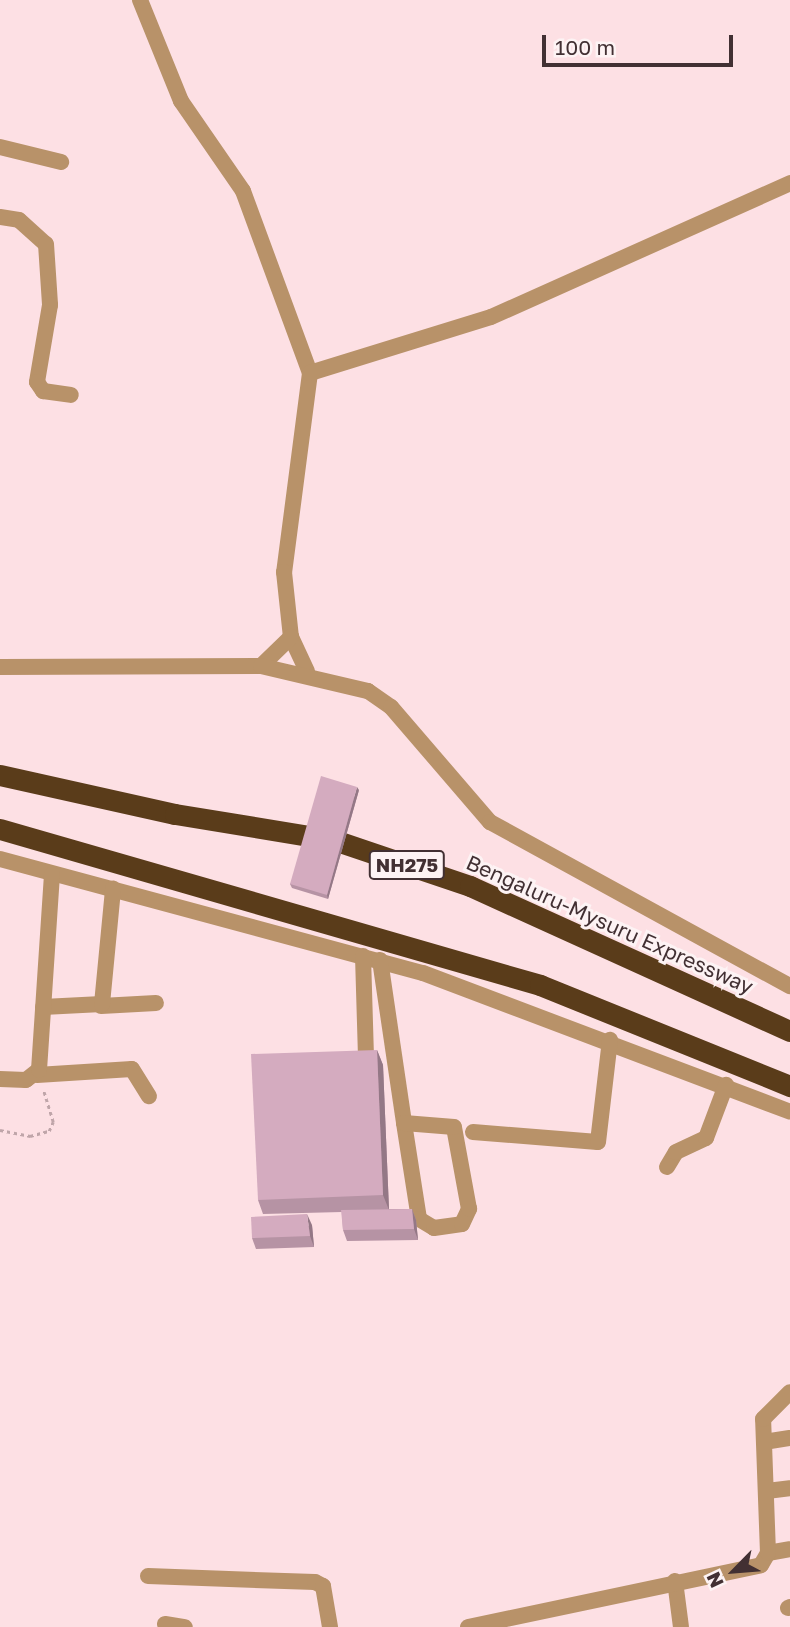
<!DOCTYPE html>
<html>
<head>
<meta charset="utf-8">
<style>
	body { margin:0 }
	#map { position:relative; width:790px; height:1627px; overflow:hidden; background:#fde0e4; font-family:"Golos Text",sans-serif }
	div>[style] { position:absolute }
	.path>* { height:2.5px; margin-top:-1.25px; transform-origin:0; background:repeating-linear-gradient(90deg,#bfa5a9 0 3.5px,transparent 0 7px) }
	.minor>* { height:16px; margin:-8px; padding:0 8px; transform-origin:8px; border-radius:8px; background:#b89269 }
	.highway>* { height:21px; margin:-10.5px; padding:0 10.5px; transform-origin:10.5px; border-radius:10.5px; background:#5a3c1a }
	.wall>* { inset:0; background:#b693a4 }
	.shaded-wall>* { inset:0; background:#947886 }
	.building>* { inset:0; background:#d4abbf }
	span { translate:-50% -50%; white-space:nowrap; text-align:center; line-height:1.15; -webkit-text-stroke:6px #fdf3f4; paint-order:stroke }
	.shield-label span { padding:2px 5px; background:#fdf3f4; border:2px solid; border-radius:5px; -webkit-text-stroke-width:0 }
	.shield-label { font-size:19px; color:#423033; font-weight:700 }
	.street-label { font-size:21px; color:#423033 }
	.north { position:absolute; left:699px; top:1536px; width:70px; height:70px; -webkit-text-stroke:5px #fdf3f4; paint-order:stroke; rotate:245deg; font-size:19px; font-weight:700; line-height:28px; text-align:center; color:#423033 }
	.north::after { content:''; display:block; margin:auto; width:24px; height:32px; background:#423033; clip-path:polygon(50% 0,100% 100%,50% 72%,0 100%) }
	.scale { position:absolute; left:542px; top:35px; width:191px; height:32px; box-sizing:border-box; border:4px solid #423033; border-top:0; padding-left:9px; font-size:21px; line-height:24px; white-space:nowrap; color:#423033; -webkit-text-stroke:5px #fdf3f4; paint-order:stroke }
</style>
</head>
<body>
<div id="map">
	<div class="path">
		<i style="left:0;top:1130px;width:31px;rotate:11deg"></i>
		<i style="left:30px;top:1136px;width:20px;rotate:-15deg"></i>
		<i style="left:49px;top:1131px;width:10px;rotate:-66deg"></i>
		<i style="left:53px;top:1122px;width:34px;rotate:-107deg"></i>
	</div>
	<div class="minor">
		<i style="left:140px;top:0;width:109px;rotate:67.9deg"></i>
		<i style="left:181px;top:101px;width:109px;rotate:55.4deg"></i>
		<i style="left:243px;top:191px;width:194px;rotate:69.8deg"></i>
		<i style="left:310px;top:373px;width:201px;rotate:97.4deg"></i>
		<i style="left:284px;top:572px;width:65px;rotate:83.9deg"></i>
		<i style="left:291px;top:637px;width:38px;rotate:65deg"></i>
		<i style="left:0;top:147px;width:63px;rotate:13.8deg"></i>
		<i style="left:0;top:217px;width:19px;rotate:9deg"></i>
		<i style="left:19px;top:220px;width:36px;rotate:42deg"></i>
		<i style="left:46px;top:244px;width:61px;rotate:86.2deg"></i>
		<i style="left:50px;top:305px;width:78px;rotate:99.6deg"></i>
		<i style="left:37px;top:382px;width:11px;rotate:56deg"></i>
		<i style="left:43px;top:391px;width:28px;rotate:8deg"></i>
		<i style="left:310px;top:373px;width:189px;rotate:-17.2deg"></i>
		<i style="left:491px;top:317px;width:328px;rotate:-24.1deg"></i>
		<i style="left:261px;top:666px;width:42px;rotate:-44deg"></i>
		<i style="left:0;top:667px;width:261px;rotate:-0.2deg"></i>
		<i style="left:261px;top:666px;width:110px;rotate:13.2deg"></i>
		<i style="left:368px;top:691px;width:28px;rotate:35deg"></i>
		<i style="left:391px;top:707px;width:152px;rotate:49.3deg"></i>
		<i style="left:490px;top:822px;width:342px;rotate:28.7deg"></i>
		<i style="left:0;top:859px;width:438px;rotate:15.1deg"></i>
		<i style="left:423px;top:973px;width:392px;rotate:20.7deg"></i>
		<i style="left:363px;top:956px;width:103px;rotate:88.3deg"></i>
		<i style="left:380px;top:960px;width:165px;rotate:81.6deg"></i>
		<i style="left:404px;top:1123px;width:97px;rotate:81.1deg"></i>
		<i style="left:419px;top:1219px;width:17px;rotate:31deg"></i>
		<i style="left:434px;top:1228px;width:28px;rotate:-8deg"></i>
		<i style="left:462px;top:1224px;width:17px;rotate:-65deg"></i>
		<i style="left:469px;top:1209px;width:83px;rotate:-100.4deg"></i>
		<i style="left:454px;top:1127px;width:50px;rotate:-175.4deg"></i>
		<i style="left:101px;top:1006px;width:55px;rotate:-3.1deg"></i>
		<i style="left:43px;top:1007px;width:59px;rotate:-2.9deg"></i>
		<i style="left:102px;top:1004px;width:116px;rotate:-84.5deg"></i>
		<i style="left:37px;top:1075px;width:95px;rotate:-3.6deg"></i>
		<i style="left:132px;top:1069px;width:32px;rotate:58deg"></i>
		<i style="left:0;top:1079px;width:26px;rotate:2deg"></i>
		<i style="left:26px;top:1080px;width:16px;rotate:-38deg"></i>
		<i style="left:39px;top:1070px;width:196px;rotate:-86.2deg"></i>
		<i style="left:473px;top:1132px;width:125px;rotate:4.6deg"></i>
		<i style="left:598px;top:1142px;width:103px;rotate:-83.3deg"></i>
		<i style="left:667px;top:1167px;width:17px;rotate:-59deg"></i>
		<i style="left:676px;top:1152px;width:33px;rotate:-25deg"></i>
		<i style="left:706px;top:1138px;width:57px;rotate:-69.3deg"></i>
		<i style="left:764px;top:1442px;width:26px;rotate:-9deg"></i>
		<i style="left:767px;top:1491px;width:23px;rotate:-7deg"></i>
		<i style="left:768px;top:1553px;width:22px;rotate:-10deg"></i>
		<i style="left:148px;top:1576px;width:167px;rotate:2.1deg"></i>
		<i style="left:315px;top:1582px;width:9px;rotate:27deg"></i>
		<i style="left:323px;top:1586px;width:42px;rotate:80.3deg"></i>
		<i style="left:675px;top:1581px;width:46px;rotate:82.6deg"></i>
		<i style="left:788px;top:1608px;width:2px;rotate:-27deg"></i>
		<i style="left:165px;top:1624px;width:20px;rotate:9deg"></i>
		<i style="left:468px;top:1627px;width:299px;rotate:-11.9deg"></i>
		<i style="left:761px;top:1565px;width:14px;rotate:-60deg"></i>
		<i style="left:768px;top:1553px;width:134px;rotate:-92.1deg"></i>
		<i style="left:763px;top:1419px;width:38px;rotate:-45deg"></i>
	</div>
	<div class="highway">
		<i style="left:0;top:775px;width:179px;rotate:12.6deg"></i>
		<i style="left:175px;top:814px;width:161px;rotate:9.3deg"></i>
		<i style="left:334px;top:840px;width:144px;rotate:18.7deg"></i>
		<i style="left:470px;top:886px;width:351px;rotate:24.4deg"></i>
		<i style="left:0;top:829px;width:562px;rotate:16.11deg"></i>
		<i style="left:540px;top:985px;width:270px;rotate:22deg"></i>
	</div>
	<div class="wall">
		<i style="clip-path:polygon(359px 790px,328px 899px,292px 888px,290px 884px)"></i>
		<i style="clip-path:polygon(377px 1050px,383px 1065px,389px 1209px,412px 1209px,416px 1220px,418px 1240px,347px 1241px,343px 1230px,342px 1212px,263px 1214px,258px 1200px)"></i>
		<i style="clip-path:polygon(312px 1225px,314px 1247px,256px 1249px,252px 1238px)"></i>
	</div>
	<div class="shaded-wall">
		<i style="clip-path:polygon(357px 787px,359px 790px,328px 899px,327px 895px)"></i>
		<i style="clip-path:polygon(377px 1050px,383px 1065px,389px 1210px,383px 1195px)"></i>
		<i style="clip-path:polygon(412px 1209px,416px 1220px,418px 1240px,414px 1229px)"></i>
		<i style="clip-path:polygon(307px 1214px,312px 1225px,314px 1247px,310px 1236px)"></i>
	</div>
	<div class="building">
		<i style="clip-path:polygon(321px 776px,357px 787px,327px 895px,290px 884px)"></i>
		<i style="clip-path:polygon(377px 1050px,383px 1195px,258px 1200px,251px 1054px)"></i>
		<i style="clip-path:polygon(412px 1209px,414px 1229px,343px 1230px,341px 1210px)"></i>
		<i style="clip-path:polygon(307px 1214px,310px 1236px,252px 1238px,251px 1217px)"></i>
	</div>
	<div class="shield-label">
		<span style="left:407px;top:865px">NH275</span>
	</div>
	<div class="street-label">
		<span style="left:610px;top:924px;rotate:24deg">Bengaluru-Mysuru Expressway</span>
	</div>
	<div class="north">N</div>
	<div class="scale">100 m</div>
</div>
</body>
</html>
